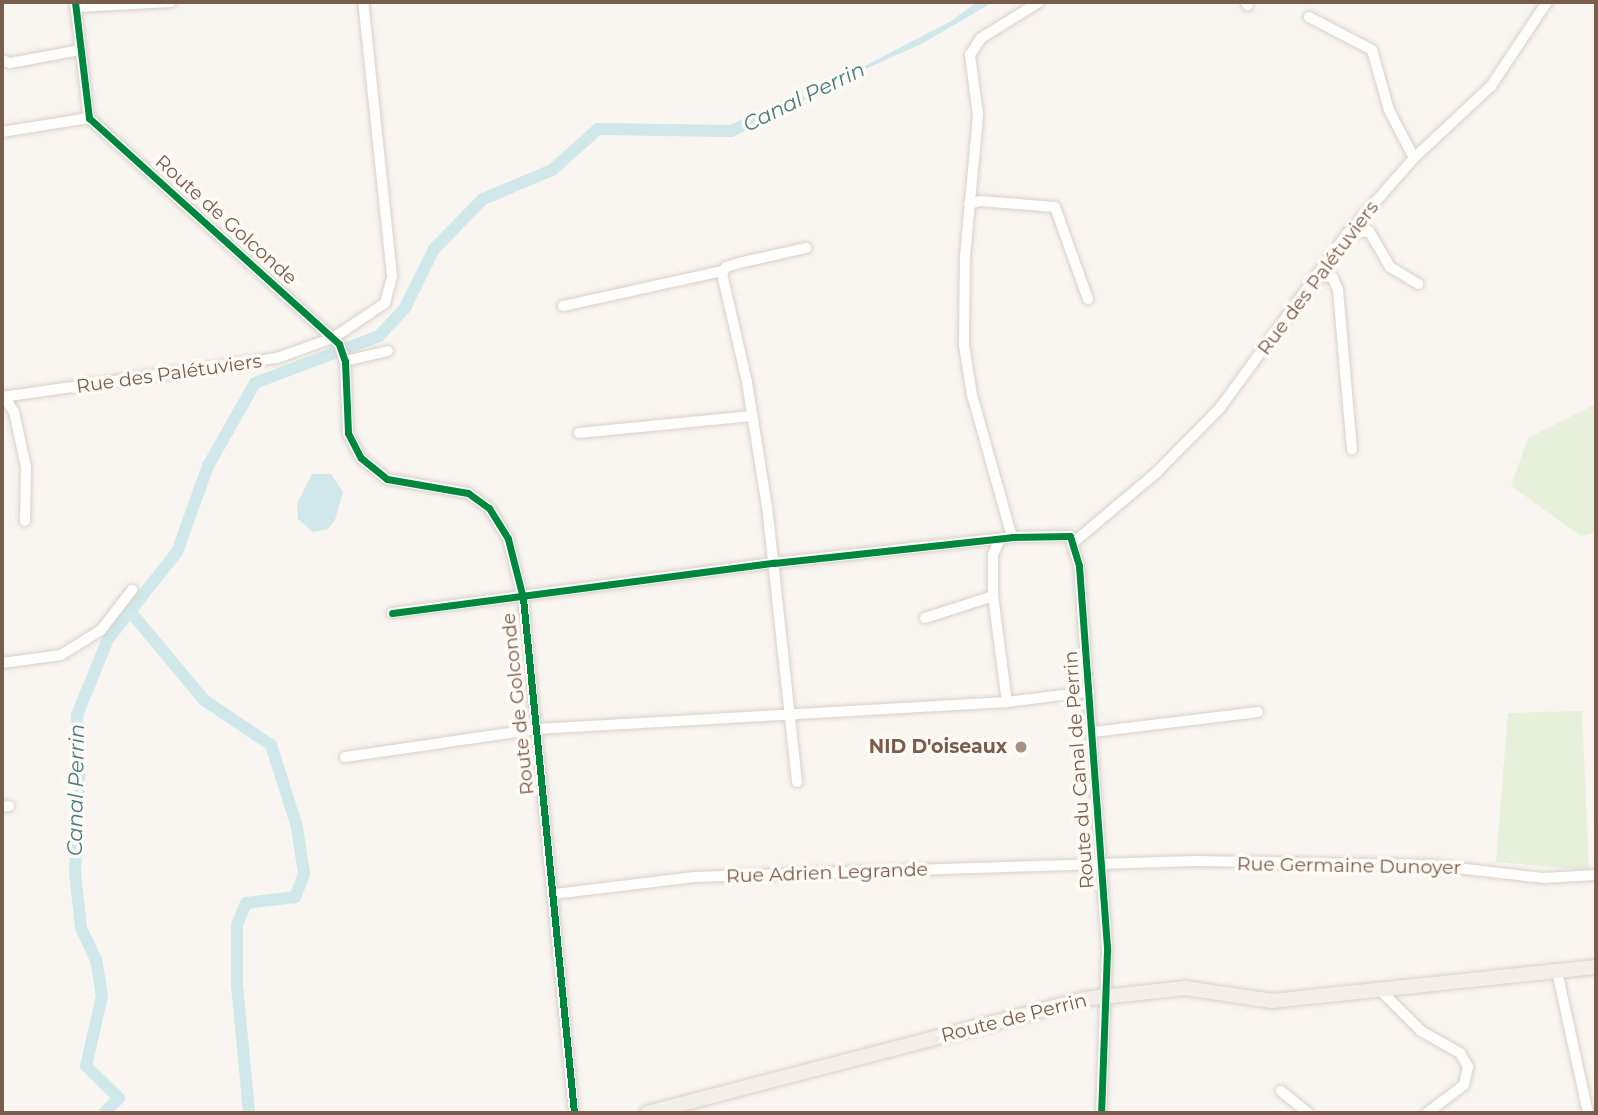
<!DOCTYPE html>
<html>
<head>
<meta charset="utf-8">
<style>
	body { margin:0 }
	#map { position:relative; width:1598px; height:1115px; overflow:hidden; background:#f9f5f0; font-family:Montserrat,sans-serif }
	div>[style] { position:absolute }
	.green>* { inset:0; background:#e7f0db }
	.water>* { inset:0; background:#d0e8ea }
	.canal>* { height:12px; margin:-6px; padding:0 6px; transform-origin:6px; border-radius:6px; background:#d0e8ea }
	.roads { filter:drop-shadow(0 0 2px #d7d1cb) drop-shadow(0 0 2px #d7d1cb) }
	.minor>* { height:10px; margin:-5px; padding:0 5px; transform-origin:5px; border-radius:5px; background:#fefefd }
	.major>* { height:14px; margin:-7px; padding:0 7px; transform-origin:7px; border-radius:7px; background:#f3eee8 }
	.cycleway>* { height:7px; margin:-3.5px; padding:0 3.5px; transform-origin:3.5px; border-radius:3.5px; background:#00873e }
	.dots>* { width:19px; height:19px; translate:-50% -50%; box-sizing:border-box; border:4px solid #fffaf3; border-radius:50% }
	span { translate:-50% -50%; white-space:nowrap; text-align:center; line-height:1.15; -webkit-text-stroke:7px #fffaf3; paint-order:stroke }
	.street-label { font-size:19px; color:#7a5c4d }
	.poi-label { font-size:19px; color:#7a5c4d; font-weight:700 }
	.right { translate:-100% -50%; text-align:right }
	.water-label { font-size:21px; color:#437c86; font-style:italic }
	.frame { position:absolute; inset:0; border:4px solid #7a5c4d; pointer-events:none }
</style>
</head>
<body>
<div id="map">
	<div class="green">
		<i style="clip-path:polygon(1596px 404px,1596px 532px,1581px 536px,1511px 486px,1528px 438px)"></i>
		<i style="clip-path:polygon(1582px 711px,1589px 870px,1496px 862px,1508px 713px)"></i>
	</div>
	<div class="water">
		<i style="clip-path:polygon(977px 2px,993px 2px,925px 42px,815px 92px,951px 21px)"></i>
		<i style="clip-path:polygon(312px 474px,331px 474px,343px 492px,335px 520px,328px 529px,313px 532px,298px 519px,297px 504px)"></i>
	</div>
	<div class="canal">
		<i style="left:129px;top:610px;width:117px;rotate:50.2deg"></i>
		<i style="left:204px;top:700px;width:81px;rotate:33.9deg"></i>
		<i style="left:271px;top:745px;width:86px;rotate:72.4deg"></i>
		<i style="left:297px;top:827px;width:48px;rotate:81.5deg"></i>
		<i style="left:304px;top:874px;width:25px;rotate:111deg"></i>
		<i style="left:295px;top:897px;width:49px;rotate:173deg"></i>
		<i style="left:246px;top:903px;width:24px;rotate:112deg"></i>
		<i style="left:237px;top:925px;width:60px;rotate:90deg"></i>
		<i style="left:237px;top:985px;width:129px;rotate:84.6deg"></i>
		<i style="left:104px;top:1113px;width:21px;rotate:-45deg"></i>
		<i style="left:119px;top:1098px;width:46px;rotate:-135.9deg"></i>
		<i style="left:86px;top:1066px;width:72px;rotate:-77.1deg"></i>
		<i style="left:102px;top:996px;width:36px;rotate:-99deg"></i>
		<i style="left:96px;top:960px;width:35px;rotate:-115deg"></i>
		<i style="left:81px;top:928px;width:56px;rotate:-96.1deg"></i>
		<i style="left:75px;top:872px;width:110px;rotate:-87.4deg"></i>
		<i style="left:80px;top:762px;width:47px;rotate:-93.7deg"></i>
		<i style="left:77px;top:715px;width:82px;rotate:-67.8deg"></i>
		<i style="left:108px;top:639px;width:111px;rotate:-51.6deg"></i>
		<i style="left:177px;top:552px;width:91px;rotate:-70.2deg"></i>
		<i style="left:208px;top:466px;width:95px;rotate:-60.5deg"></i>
		<i style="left:255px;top:383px;width:133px;rotate:-20.8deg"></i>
		<i style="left:379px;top:336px;width:38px;rotate:-47deg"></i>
		<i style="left:405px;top:308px;width:66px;rotate:-63.8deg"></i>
		<i style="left:434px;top:249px;width:70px;rotate:-45.6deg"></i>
		<i style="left:483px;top:199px;width:75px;rotate:-22.8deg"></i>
		<i style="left:552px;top:170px;width:62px;rotate:-41.7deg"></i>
		<i style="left:598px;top:129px;width:133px;rotate:0.9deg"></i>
		<i style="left:731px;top:131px;width:110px;rotate:-25.4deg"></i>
	</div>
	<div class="roads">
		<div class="minor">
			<i style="left:75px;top:2px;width:117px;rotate:83.1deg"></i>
			<i style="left:89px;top:118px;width:337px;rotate:42.1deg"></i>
			<i style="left:339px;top:344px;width:18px;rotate:71deg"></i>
			<i style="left:345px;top:361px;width:72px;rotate:87.6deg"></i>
			<i style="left:348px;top:433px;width:28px;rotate:63deg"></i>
			<i style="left:361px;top:458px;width:33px;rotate:39deg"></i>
			<i style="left:387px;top:479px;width:82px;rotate:9.8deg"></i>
			<i style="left:468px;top:493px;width:26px;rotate:36deg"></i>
			<i style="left:489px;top:508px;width:36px;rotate:58deg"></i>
			<i style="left:508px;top:539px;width:61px;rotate:75.7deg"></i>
			<i style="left:523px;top:598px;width:518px;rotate:84.34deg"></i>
			<i style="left:1246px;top:2px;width:4px;rotate:63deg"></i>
			<i style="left:76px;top:7px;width:95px;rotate:-3deg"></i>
			<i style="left:1309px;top:17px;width:71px;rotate:27.6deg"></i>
			<i style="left:1372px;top:50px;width:62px;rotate:74.2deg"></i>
			<i style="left:1389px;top:110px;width:54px;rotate:62.5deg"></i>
			<i style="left:2px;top:60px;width:9px;rotate:21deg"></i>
			<i style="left:10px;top:63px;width:71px;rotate:-10.5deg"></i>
			<i style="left:2px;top:132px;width:88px;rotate:-9.1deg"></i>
			<i style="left:969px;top:204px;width:11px;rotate:-15deg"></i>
			<i style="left:980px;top:201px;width:75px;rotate:4.6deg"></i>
			<i style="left:1055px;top:207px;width:98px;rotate:70.3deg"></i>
			<i style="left:1347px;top:234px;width:22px;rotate:-8deg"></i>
			<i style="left:1369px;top:231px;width:42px;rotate:59.7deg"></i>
			<i style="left:1390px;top:267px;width:33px;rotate:31deg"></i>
			<i style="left:1319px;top:275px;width:14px;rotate:12deg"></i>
			<i style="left:1333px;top:278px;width:13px;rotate:67deg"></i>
			<i style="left:1338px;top:290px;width:160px;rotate:85deg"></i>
			<i style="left:563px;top:306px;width:163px;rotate:-12.4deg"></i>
			<i style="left:345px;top:361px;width:44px;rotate:-13.1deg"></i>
			<i style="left:2px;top:397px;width:278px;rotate:-8.1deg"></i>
			<i style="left:277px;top:358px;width:59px;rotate:-19.7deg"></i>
			<i style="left:333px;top:338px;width:63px;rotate:-33.9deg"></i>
			<i style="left:385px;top:303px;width:28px;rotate:-75deg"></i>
			<i style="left:392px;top:276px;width:276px;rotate:-96deg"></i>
			<i style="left:4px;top:397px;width:18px;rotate:56deg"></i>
			<i style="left:14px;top:412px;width:56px;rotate:77.7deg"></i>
			<i style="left:26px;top:467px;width:54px;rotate:91.1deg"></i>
			<i style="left:579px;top:433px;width:174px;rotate:-5.6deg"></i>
			<i style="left:1012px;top:537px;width:148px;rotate:-105.7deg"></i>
			<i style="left:972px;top:395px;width:51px;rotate:-99.1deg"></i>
			<i style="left:964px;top:345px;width:89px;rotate:-89.4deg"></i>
			<i style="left:965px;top:256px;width:142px;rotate:-84.7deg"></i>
			<i style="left:978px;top:115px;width:61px;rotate:-97.6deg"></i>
			<i style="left:970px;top:55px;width:20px;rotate:-57deg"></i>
			<i style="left:981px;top:38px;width:68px;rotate:-31.8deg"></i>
			<i style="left:1000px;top:539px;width:17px;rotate:114deg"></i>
			<i style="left:993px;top:555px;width:41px;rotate:90deg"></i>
			<i style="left:993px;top:596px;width:107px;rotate:82.5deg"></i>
			<i style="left:1074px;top:542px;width:107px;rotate:-40.1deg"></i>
			<i style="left:1156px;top:473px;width:91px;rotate:-45.4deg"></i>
			<i style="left:1220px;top:408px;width:215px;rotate:-53.9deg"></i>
			<i style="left:1347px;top:234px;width:101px;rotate:-48.6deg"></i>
			<i style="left:1414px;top:158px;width:105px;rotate:-43.1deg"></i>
			<i style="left:1491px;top:86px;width:101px;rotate:-56.3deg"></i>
			<i style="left:392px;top:613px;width:385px;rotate:-7.5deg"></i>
			<i style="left:774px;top:563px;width:239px;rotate:-6.2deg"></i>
			<i style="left:1012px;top:537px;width:58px;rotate:-1deg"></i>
			<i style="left:1070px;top:536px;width:31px;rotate:73deg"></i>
			<i style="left:1079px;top:566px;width:386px;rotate:85.8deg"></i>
			<i style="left:1107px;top:951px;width:162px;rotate:92.1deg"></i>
			<i style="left:925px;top:618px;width:71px;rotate:-17.9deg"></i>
			<i style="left:2px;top:663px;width:60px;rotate:-7.7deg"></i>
			<i style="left:61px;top:655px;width:47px;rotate:-32deg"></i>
			<i style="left:101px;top:630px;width:51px;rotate:-52.2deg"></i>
			<i style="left:1093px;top:732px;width:166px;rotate:-6.9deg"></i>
			<i style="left:345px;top:757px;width:194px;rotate:-8.3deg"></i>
			<i style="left:537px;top:729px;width:471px;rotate:-3.3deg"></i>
			<i style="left:1007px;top:702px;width:83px;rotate:-7deg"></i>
			<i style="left:797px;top:782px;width:277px;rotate:-96.2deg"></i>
			<i style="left:767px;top:507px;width:127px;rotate:-99.1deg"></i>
			<i style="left:747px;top:382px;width:111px;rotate:-103deg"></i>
			<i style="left:722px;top:274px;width:8px;rotate:-60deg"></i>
			<i style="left:726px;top:267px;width:14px;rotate:-17deg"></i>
			<i style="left:739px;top:263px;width:69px;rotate:-12.6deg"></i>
			<i style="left:2px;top:807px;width:7px;rotate:-8deg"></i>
			<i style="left:554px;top:894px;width:141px;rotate:-6.9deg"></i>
			<i style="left:694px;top:877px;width:500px;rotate:-1.83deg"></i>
			<i style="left:1194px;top:861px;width:237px;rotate:1deg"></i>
			<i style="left:1431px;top:865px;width:114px;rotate:6.6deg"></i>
			<i style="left:1544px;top:878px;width:52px;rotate:-3.3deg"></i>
			<i style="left:1557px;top:971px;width:145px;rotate:77.7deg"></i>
			<i style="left:1382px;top:992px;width:55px;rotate:45deg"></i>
			<i style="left:1421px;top:1031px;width:45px;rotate:29.4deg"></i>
			<i style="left:1460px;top:1053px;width:16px;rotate:60deg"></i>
			<i style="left:1468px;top:1067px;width:18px;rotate:103deg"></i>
			<i style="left:1464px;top:1085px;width:46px;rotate:142.9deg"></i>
			<i style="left:1281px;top:1091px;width:35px;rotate:39deg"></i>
		</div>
		<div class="major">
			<i style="left:647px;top:1113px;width:452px;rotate:-14.6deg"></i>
			<i style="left:1084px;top:999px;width:102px;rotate:-6.2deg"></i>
			<i style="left:1185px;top:988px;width:88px;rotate:8.5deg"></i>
			<i style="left:1272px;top:1001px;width:326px;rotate:-6deg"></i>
		</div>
	</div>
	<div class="cycleway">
		<i style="left:75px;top:2px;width:117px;rotate:83.1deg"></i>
		<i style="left:89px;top:118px;width:337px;rotate:42.1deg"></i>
		<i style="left:339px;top:344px;width:18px;rotate:71deg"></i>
		<i style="left:345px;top:361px;width:72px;rotate:87.6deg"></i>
		<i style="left:348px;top:433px;width:28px;rotate:63deg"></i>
		<i style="left:361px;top:458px;width:33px;rotate:39deg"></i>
		<i style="left:387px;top:479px;width:82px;rotate:9.8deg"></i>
		<i style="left:468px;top:493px;width:26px;rotate:36deg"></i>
		<i style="left:489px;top:508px;width:36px;rotate:58deg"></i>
		<i style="left:508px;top:539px;width:61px;rotate:75.7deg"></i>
		<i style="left:523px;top:598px;width:518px;rotate:84.34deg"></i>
		<i style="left:392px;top:613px;width:385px;rotate:-7.5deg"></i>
		<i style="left:774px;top:563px;width:239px;rotate:-6.2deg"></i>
		<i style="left:1012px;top:537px;width:58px;rotate:-1deg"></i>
		<i style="left:1070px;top:536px;width:31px;rotate:73deg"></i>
		<i style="left:1079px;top:566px;width:386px;rotate:85.8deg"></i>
		<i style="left:1107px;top:951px;width:162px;rotate:92.1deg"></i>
	</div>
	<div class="dots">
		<i style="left:1021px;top:747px;background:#a69286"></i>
	</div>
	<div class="street-label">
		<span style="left:226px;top:220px;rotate:42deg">Route de Golconde</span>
		<span style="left:1318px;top:278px;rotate:-53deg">Rue des Palétuviers</span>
		<span style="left:169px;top:374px;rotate:-8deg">Rue des Palétuviers</span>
		<span style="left:518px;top:704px;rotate:-96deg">Route de Golconde</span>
		<span style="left:1079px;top:770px;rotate:-94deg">Route du Canal de Perrin</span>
		<span style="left:1349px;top:866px;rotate:1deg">Rue Germaine Dunoyer</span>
		<span style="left:827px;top:873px;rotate:-2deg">Rue Adrien Legrande</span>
		<span style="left:1014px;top:1018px;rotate:-14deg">Route de Perrin</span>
	</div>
	<div class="poi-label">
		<span class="right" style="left:1007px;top:747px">NID D'oiseaux</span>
	</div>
	<div class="water-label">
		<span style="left:804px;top:97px;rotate:-26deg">Canal Perrin</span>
		<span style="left:76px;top:790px;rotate:-89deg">Canal Perrin</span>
	</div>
	<div class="frame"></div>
</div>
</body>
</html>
